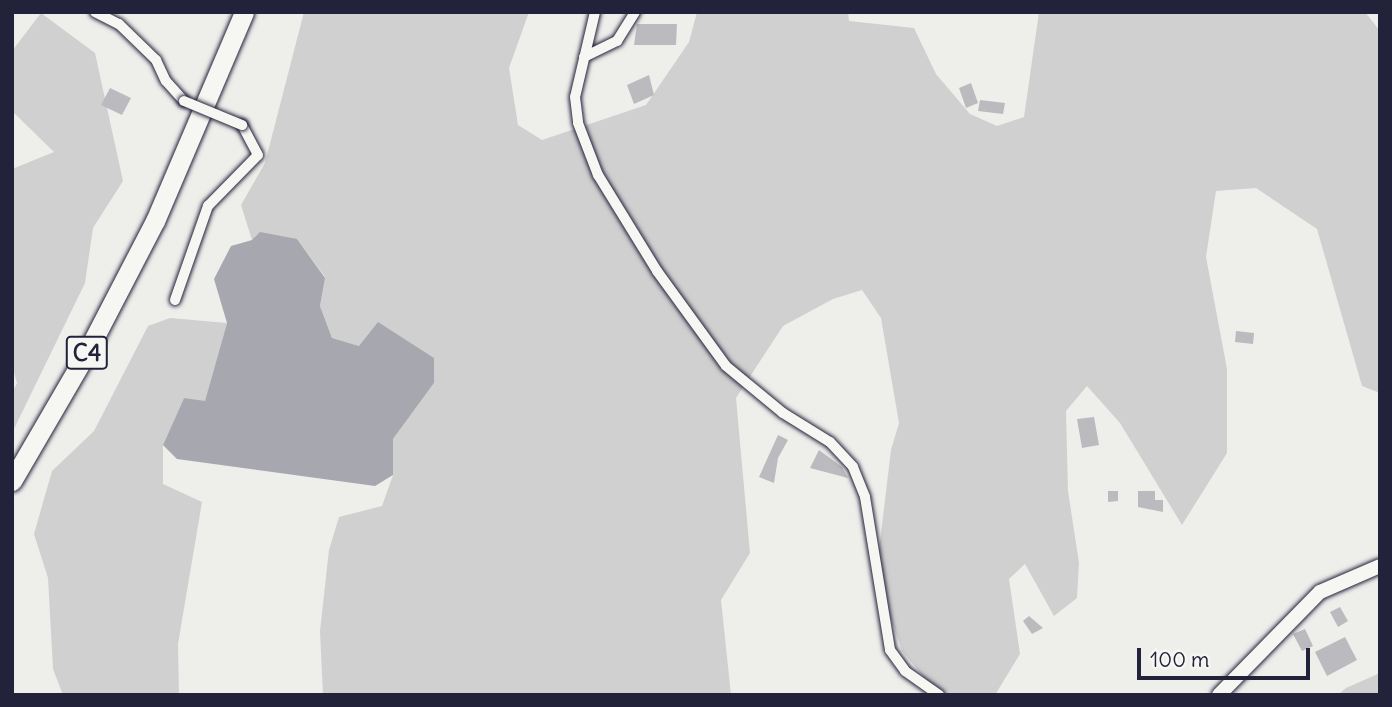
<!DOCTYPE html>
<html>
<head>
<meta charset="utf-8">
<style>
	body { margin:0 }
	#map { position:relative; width:1392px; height:707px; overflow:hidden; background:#eeeeeb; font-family:Delius,sans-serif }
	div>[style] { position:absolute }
	.green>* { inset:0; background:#d0d0d1 }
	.water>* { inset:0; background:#a7a7af }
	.building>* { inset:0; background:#bbbbbf }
	.roads { filter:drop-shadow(0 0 2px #22223b) drop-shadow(0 0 2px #22223b) }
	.minor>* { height:10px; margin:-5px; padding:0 5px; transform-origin:5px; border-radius:5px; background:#f6f6f2 }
	.secondary>* { height:14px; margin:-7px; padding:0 7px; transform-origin:7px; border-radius:7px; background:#f6f6f2 }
	.motorway>* { height:19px; margin:-9.5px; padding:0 9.5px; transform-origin:9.5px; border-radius:9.5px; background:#f6f6f2 }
	.bridges { filter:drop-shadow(0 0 2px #22223b) drop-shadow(0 0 2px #22223b) }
	.minor-bridge>* { height:10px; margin:-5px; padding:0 5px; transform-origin:5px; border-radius:5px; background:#f6f6f2 }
	span { translate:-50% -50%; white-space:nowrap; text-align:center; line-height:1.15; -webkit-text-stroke:5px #f6f6f2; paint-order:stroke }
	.shield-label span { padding:2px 5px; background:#f6f6f2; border:2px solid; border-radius:5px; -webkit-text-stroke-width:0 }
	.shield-label { font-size:23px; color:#22223b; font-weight:700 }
	.frame { position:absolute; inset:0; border:14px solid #22223b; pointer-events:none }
	.scale { position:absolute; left:1137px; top:648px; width:173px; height:32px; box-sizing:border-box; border:4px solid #22223b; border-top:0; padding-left:9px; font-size:21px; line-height:24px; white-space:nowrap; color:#22223b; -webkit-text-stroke:5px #f6f6f2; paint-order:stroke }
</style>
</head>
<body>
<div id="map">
	<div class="green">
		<i style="clip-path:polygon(304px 12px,529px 12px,509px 68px,518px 125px,542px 140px,646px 105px,689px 42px,697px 12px,848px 12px,849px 21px,914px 28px,936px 74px,970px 114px,997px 126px,1024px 117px,1039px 12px,1365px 12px,1380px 31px,1380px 393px,1362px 386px,1317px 229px,1256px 188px,1216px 191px,1206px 257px,1227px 369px,1227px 453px,1182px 525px,1120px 423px,1087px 386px,1066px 411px,1068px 491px,1079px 563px,1077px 598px,1054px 616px,1025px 564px,1009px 579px,1020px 654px,995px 695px,938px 694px,902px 651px,876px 575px,891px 450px,899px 423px,881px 318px,862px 290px,833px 299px,783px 326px,736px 398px,750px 553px,721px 600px,731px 695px,323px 695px,320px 631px,329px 550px,339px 517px,382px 506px,393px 475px,393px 439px,434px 383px,359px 346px,332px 338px,320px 306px,325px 277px,297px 239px,252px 240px,241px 205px,265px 163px)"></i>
		<i style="clip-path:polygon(41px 13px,95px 53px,123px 181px,93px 228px,85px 283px,12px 433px,12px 393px,17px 383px,12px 366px,12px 169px,54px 152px,12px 111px,12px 51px)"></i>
		<i style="clip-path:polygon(170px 318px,227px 323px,205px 402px,184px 398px,163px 445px,163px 484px,202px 502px,178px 644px,179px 695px,63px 695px,53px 669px,48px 578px,34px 534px,52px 471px,94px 431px,148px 326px)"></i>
		<i style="clip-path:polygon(1380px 673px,1380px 695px,1338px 695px,1346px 688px)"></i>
	</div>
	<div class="water">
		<i style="clip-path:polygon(260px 232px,297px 239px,325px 278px,320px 306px,332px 338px,359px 346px,378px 322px,434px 358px,434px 383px,393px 439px,393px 475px,375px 486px,177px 459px,163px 445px,184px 398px,205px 401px,227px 323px,214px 279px,231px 246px,252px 240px)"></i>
	</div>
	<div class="building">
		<i style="clip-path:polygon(637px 24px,677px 24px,676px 45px,634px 45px)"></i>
		<i style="clip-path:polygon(649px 75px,654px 95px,634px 104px,627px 85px)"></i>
		<i style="clip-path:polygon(971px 83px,978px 103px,966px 108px,959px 88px)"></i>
		<i style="clip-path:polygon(110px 88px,131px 98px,122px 115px,101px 105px)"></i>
		<i style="clip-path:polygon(980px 100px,1005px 103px,1003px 114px,978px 111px)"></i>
		<i style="clip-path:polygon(1236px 331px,1254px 333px,1253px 344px,1235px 342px)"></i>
		<i style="clip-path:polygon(1094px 417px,1099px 445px,1082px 448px,1077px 419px)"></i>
		<i style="clip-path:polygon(778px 435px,788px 440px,778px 458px,774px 483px,759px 477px)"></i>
		<i style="clip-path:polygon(819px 450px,842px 467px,848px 478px,810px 468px)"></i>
		<i style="clip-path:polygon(1108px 491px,1118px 491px,1118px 501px,1108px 502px)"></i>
		<i style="clip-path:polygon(1138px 491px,1155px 491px,1155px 500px,1163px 500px,1163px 512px,1138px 507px)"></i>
		<i style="clip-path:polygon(1340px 607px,1348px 621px,1338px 627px,1330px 612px)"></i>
		<i style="clip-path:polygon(1029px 616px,1043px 628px,1032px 634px,1023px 621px)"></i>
		<i style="clip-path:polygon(1305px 629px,1313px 646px,1302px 651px,1293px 634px)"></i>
		<i style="clip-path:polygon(1345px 637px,1357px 660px,1327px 676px,1315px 652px)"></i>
	</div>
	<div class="roads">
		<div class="minor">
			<i style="left:95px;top:12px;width:27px;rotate:27deg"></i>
			<i style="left:119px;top:24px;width:52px;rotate:44.2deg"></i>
			<i style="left:156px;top:60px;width:23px;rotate:65deg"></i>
			<i style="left:166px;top:81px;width:27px;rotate:48deg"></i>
			<i style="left:595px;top:12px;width:87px;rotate:103.2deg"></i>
			<i style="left:575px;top:97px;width:26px;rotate:83deg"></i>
			<i style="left:578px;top:123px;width:56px;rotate:69deg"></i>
			<i style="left:598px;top:175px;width:113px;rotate:58.4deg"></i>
			<i style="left:657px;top:271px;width:117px;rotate:54deg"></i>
			<i style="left:726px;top:366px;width:74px;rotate:39.5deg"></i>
			<i style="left:783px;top:413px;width:55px;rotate:31.7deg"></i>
			<i style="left:830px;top:442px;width:34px;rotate:47deg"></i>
			<i style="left:853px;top:467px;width:32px;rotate:68deg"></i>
			<i style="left:865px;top:497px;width:155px;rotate:80.7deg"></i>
			<i style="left:890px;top:650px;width:26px;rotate:54deg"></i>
			<i style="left:905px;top:671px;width:42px;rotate:35.2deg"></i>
			<i style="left:584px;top:57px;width:37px;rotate:-26deg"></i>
			<i style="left:617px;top:41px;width:34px;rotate:-58deg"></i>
			<i style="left:175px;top:300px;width:100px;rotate:-70.7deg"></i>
			<i style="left:208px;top:206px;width:71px;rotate:-45.6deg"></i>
			<i style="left:258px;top:155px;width:34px;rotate:-118deg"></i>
		</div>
		<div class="secondary">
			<i style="left:1219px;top:695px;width:144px;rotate:-45.6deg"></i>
			<i style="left:1320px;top:592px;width:65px;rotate:-23.4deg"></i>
		</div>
		<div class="motorway">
			<i style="left:12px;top:481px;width:149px;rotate:-59.8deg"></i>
			<i style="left:87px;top:352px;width:148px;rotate:-62.6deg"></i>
			<i style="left:155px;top:221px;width:227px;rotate:-66.9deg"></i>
		</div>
	</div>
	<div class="bridges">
		<div class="minor-bridge">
			<i style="left:184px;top:101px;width:63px;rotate:22.5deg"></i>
		</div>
	</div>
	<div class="shield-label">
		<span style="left:87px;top:353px">C4</span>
	</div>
	<div class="frame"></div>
	<div class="scale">100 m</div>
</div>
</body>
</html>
